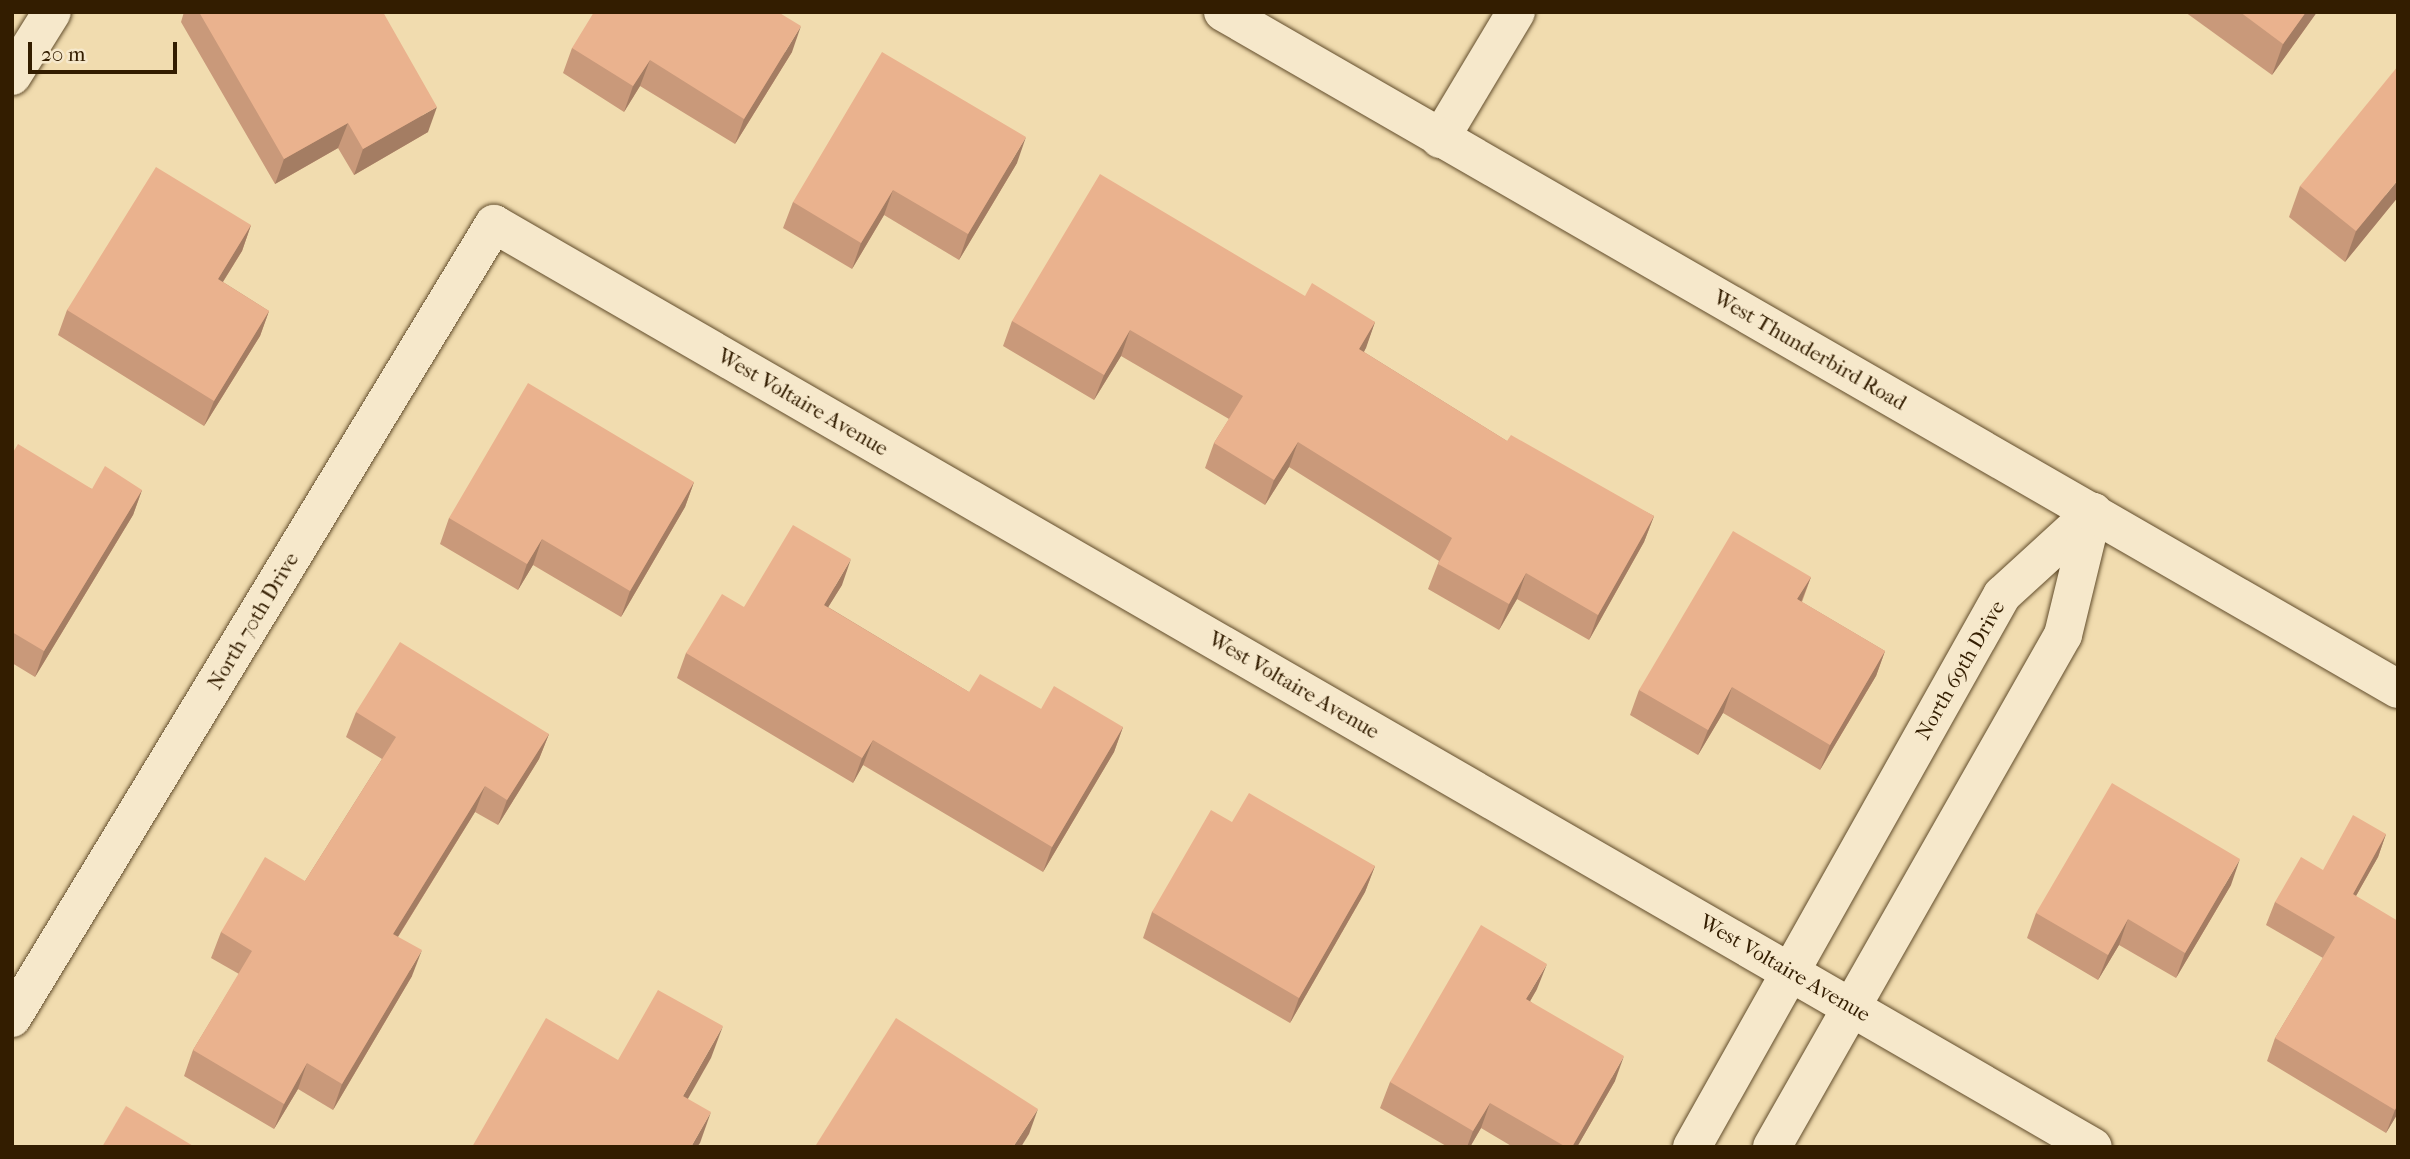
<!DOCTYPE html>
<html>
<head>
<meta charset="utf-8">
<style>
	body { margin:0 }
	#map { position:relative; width:2410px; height:1159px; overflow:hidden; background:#f1dcaf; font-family:"IM FELL French Canon",serif }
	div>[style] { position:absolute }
	.roads { filter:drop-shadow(0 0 2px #624d2c) drop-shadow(0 0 2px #624d2c) }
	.minor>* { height:38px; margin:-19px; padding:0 19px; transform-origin:19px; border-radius:19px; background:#f6e8cb }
	.tertiary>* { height:38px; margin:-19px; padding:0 19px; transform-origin:19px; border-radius:19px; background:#f6e8cb }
	.secondary>* { height:38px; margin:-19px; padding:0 19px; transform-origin:19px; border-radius:19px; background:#f6e8cb }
	.wall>* { inset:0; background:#c9997a }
	.shaded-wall>* { inset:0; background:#a47d63 }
	.building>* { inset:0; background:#eab28e }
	span { translate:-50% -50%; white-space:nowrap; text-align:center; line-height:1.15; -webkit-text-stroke:6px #f6e8cb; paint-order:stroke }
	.street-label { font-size:21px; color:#331d00 }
	.frame { position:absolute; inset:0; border:14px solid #331d00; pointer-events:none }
	.scale { position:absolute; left:28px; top:42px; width:149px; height:32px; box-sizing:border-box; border:4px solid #331d00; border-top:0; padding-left:9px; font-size:21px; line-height:24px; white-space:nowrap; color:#331d00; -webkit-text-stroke:5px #f6e8cb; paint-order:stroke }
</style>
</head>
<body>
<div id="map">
	<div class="roads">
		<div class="minor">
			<i style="left:1440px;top:139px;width:148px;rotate:-59.1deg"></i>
			<i style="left:12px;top:1018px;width:929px;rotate:-58.74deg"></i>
			<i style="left:494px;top:224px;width:1846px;rotate:30deg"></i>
			<i style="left:1692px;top:1147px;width:633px;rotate:-60.68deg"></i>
			<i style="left:2002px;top:595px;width:123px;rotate:-42.4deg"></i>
			<i style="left:1772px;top:1147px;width:589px;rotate:-60.39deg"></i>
			<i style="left:2063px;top:635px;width:127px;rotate:-76.3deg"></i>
		</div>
		<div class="tertiary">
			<i style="left:12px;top:76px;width:75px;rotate:-58deg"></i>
		</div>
		<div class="secondary">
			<i style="left:1223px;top:12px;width:1356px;rotate:29.95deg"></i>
		</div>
	</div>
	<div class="wall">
		<i style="clip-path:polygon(184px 12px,383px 12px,428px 132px,354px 175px,338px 148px,275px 184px,181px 22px)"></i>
		<i style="clip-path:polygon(2185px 12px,2317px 12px,2272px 75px)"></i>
		<i style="clip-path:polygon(572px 48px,792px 52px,735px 144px,640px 86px,624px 112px,563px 73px)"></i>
		<i style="clip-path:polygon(1017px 163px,959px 260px,884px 215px,852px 269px,783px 228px,793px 202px)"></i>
		<i style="clip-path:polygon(2300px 186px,2398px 197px,2345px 262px,2289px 217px)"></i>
		<i style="clip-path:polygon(251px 225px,242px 251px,223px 282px,269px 311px,260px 336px,204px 426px,58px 335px,67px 310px)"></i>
		<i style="clip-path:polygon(1305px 296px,1375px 322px,1364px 352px,1507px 441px,1654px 516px,1644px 542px,1589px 640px,1517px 599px,1499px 630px,1428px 589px,1439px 561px,1289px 467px,1265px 505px,1205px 468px,1214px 443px,1229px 419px,1121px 356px,1094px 400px,1003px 346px,1012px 321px)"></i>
		<i style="clip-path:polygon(12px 454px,92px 489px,142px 490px,133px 515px,35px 677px,12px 663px)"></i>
		<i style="clip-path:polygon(694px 482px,685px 507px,621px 617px,533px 565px,518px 590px,440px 544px,449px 518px)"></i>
		<i style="clip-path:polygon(1811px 577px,1802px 602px,1885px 651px,1876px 676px,1820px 770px,1723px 713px,1698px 755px,1630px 715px,1639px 690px)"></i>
		<i style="clip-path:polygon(842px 585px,828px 607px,969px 692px,1041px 709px,1123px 727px,1114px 752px,1043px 872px,863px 765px,853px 783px,677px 678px,686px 653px,744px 607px)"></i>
		<i style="clip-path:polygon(356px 712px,549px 734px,539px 759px,498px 825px,475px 812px,398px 937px,412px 976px,333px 1110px,298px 1089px,274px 1129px,184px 1076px,193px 1050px,239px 974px,211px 958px,221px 932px,305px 881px,382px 759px,346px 737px)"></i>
		<i style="clip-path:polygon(1232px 822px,1375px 866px,1365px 892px,1290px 1023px,1143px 938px,1152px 912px)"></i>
		<i style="clip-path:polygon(2386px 834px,2378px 857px,2356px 896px,2398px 1113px,2386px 1133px,2267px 1061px,2275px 1038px,2323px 958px,2266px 925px,2275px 902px)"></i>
		<i style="clip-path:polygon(2231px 885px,2176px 978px,2119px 945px,2098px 980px,2027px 938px,2036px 913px)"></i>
		<i style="clip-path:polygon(1537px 989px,1530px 1001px,1615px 1081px,1577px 1147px,1513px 1147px,1481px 1128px,1470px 1147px,1448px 1147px,1380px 1108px,1390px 1082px)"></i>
	</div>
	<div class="shaded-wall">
		<i style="clip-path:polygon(2306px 12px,2317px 12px,2272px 75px,2283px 44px)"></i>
		<i style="clip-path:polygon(801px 26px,792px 52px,735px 144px,744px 119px)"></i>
		<i style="clip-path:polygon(650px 60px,640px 86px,624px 112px,633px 86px)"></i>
		<i style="clip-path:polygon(437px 107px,428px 132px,354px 175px,363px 149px)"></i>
		<i style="clip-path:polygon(348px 123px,338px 148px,275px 184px,284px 159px)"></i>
		<i style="clip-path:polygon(1026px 137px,1017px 163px,959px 260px,968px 234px)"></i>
		<i style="clip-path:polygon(2398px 180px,2398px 197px,2345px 262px,2356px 231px)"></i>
		<i style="clip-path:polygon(893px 190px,884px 215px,852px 269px,861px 243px)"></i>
		<i style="clip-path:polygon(251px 225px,242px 251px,209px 304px,218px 279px)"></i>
		<i style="clip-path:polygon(269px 311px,260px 336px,204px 426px,214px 401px)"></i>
		<i style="clip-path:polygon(1375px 322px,1366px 348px,1350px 375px,1359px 349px)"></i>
		<i style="clip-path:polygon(1130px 330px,1121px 356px,1094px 400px,1104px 375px)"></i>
		<i style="clip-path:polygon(1298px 442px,1289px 467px,1265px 505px,1274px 480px)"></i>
		<i style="clip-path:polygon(694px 482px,685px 507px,621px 617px,630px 591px)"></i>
		<i style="clip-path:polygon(142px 490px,133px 515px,35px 677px,44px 651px)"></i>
		<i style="clip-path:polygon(1654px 516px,1644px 542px,1589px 640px,1598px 615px)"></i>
		<i style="clip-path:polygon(542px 539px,533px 565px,518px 590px,527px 564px)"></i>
		<i style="clip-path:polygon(851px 559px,842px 585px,814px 630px,824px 605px)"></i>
		<i style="clip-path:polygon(1526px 573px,1517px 599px,1499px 630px,1509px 604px)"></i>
		<i style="clip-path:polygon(1811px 577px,1801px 602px,1797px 599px)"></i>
		<i style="clip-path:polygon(1885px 651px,1876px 676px,1820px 770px,1830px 745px)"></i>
		<i style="clip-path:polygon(1732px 687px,1723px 713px,1698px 755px,1708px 730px)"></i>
		<i style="clip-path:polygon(1123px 727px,1114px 752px,1043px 872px,1052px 847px)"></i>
		<i style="clip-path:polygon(549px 734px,539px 759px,498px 825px,507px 800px)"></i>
		<i style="clip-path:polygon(873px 740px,863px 765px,853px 783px,862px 758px)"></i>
		<i style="clip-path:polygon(485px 786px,475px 812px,384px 959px,393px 934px)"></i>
		<i style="clip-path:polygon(2386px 834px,2378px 857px,2344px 917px,2353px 894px)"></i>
		<i style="clip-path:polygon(2240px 859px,2231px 885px,2176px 978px,2185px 953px)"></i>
		<i style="clip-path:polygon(1375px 866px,1365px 892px,1290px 1023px,1299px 998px)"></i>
		<i style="clip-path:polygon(2128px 919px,2119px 945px,2098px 980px,2108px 955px)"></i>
		<i style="clip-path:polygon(422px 950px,412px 976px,333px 1110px,342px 1084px)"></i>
		<i style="clip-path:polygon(1547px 964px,1537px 989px,1517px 1024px,1526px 999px)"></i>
		<i style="clip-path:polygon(723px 1026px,711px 1058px,672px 1127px,683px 1096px)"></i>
		<i style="clip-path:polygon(1624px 1056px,1615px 1081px,1577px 1147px,1572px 1147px)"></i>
		<i style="clip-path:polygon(307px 1063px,298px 1089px,274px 1129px,284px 1104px)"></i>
		<i style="clip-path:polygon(1490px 1103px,1481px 1128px,1470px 1147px,1467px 1147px,1473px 1131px)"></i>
		<i style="clip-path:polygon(2398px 1104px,2398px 1113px,2386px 1133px,2395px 1110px)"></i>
		<i style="clip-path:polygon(1038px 1109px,1029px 1134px,1021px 1147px,1013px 1147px)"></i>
		<i style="clip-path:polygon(711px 1112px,700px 1143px,697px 1147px,691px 1147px)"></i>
	</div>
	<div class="building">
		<i style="clip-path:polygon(199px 12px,383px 12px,437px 107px,363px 149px,348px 123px,284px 159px)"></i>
		<i style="clip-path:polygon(594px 12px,778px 12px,801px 26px,744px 119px,650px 60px,633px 86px,572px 48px)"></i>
		<i style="clip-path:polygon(2240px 12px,2306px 12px,2283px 44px)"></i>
		<i style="clip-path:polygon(882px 52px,1026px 137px,968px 234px,893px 190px,861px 243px,793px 202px)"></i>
		<i style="clip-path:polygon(2398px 66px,2398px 180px,2356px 231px,2300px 186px)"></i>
		<i style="clip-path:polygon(156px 167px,251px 225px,218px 279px,269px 311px,214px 401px,67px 310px)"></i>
		<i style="clip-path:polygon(1100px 174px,1305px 296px,1312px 283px,1375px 322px,1359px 349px,1507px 441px,1511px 435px,1654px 516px,1598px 615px,1526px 573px,1509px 604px,1438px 564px,1452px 538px,1298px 442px,1274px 480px,1214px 443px,1243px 396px,1130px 330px,1104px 375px,1012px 321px)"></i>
		<i style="clip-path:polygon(528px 383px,694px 482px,630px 591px,542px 539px,527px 564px,449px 518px)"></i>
		<i style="clip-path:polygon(18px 444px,92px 489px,105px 466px,142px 490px,44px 651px,12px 632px,12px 454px)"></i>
		<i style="clip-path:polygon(793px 525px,851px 559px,824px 605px,969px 692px,980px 674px,1041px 709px,1054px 686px,1123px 727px,1052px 847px,873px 740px,862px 758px,686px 653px,722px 594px,744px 607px)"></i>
		<i style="clip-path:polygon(1733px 531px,1811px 577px,1797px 599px,1885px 651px,1830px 745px,1732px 687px,1708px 730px,1639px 690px)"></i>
		<i style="clip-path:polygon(400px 642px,549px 734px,507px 800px,485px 786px,393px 934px,422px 950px,342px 1084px,307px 1063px,284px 1104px,193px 1050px,252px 951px,221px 932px,265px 857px,305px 881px,396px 737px,356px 712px)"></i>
		<i style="clip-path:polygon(2112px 783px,2240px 859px,2185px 953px,2128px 919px,2108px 955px,2036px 913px)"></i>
		<i style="clip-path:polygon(1249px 793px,1375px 866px,1299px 998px,1152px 912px,1211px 810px,1232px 822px)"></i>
		<i style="clip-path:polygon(2353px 815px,2386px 834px,2353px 894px,2398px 921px,2398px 1104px,2395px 1110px,2275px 1038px,2335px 937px,2275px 902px,2301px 857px,2323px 870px)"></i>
		<i style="clip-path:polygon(1481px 925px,1547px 964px,1526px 999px,1624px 1056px,1572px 1147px,1566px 1147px,1490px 1103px,1473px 1131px,1390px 1082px)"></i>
		<i style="clip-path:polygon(658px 990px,723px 1026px,683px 1096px,711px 1112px,691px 1147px,472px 1147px,546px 1018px,618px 1060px)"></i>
		<i style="clip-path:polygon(896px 1018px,1038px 1109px,1013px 1147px,819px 1147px,816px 1145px)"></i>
		<i style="clip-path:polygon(126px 1106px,195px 1147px,102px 1147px)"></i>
	</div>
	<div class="street-label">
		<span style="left:1810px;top:350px;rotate:30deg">West Thunderbird Road</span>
		<span style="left:803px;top:402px;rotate:30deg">West Voltaire Avenue</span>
		<span style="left:253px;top:621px;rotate:-59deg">North 70th Drive</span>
		<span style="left:1960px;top:670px;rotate:-60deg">North 69th Drive</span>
		<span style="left:1294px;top:685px;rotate:30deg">West Voltaire Avenue</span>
		<span style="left:1785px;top:968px;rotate:30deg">West Voltaire Avenue</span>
	</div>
	<div class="frame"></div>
	<div class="scale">20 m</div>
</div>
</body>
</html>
